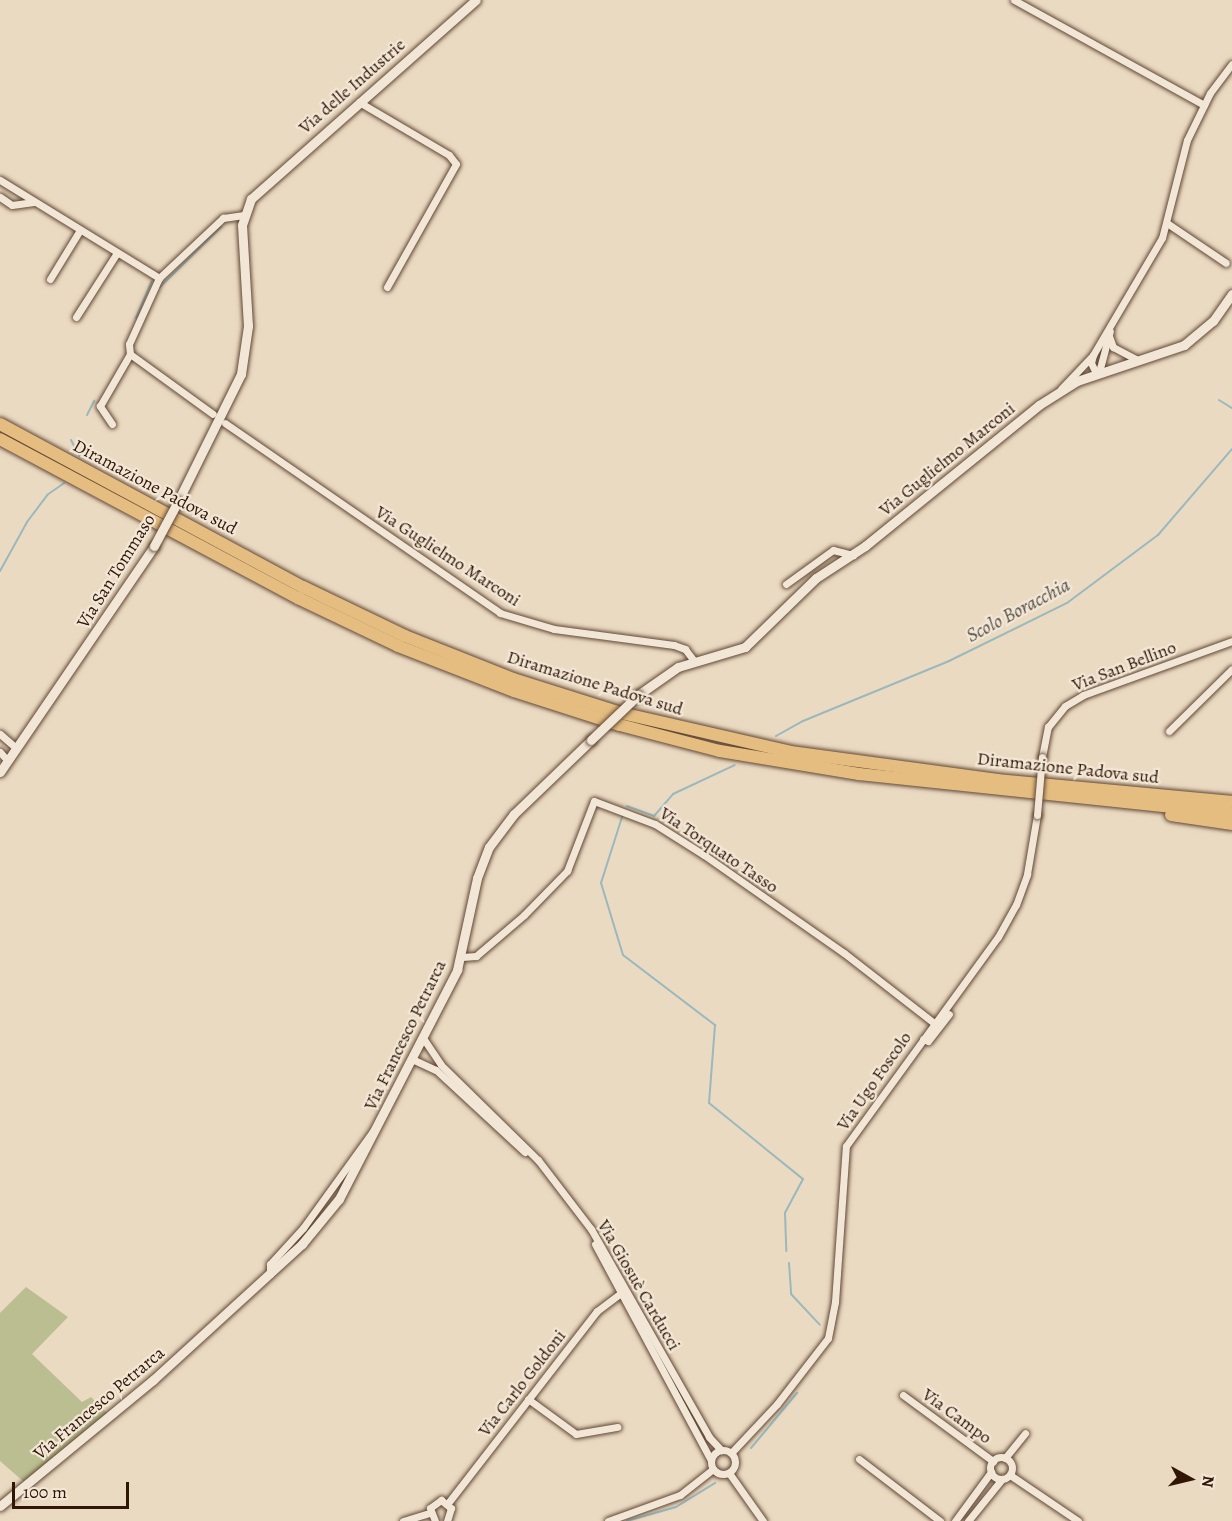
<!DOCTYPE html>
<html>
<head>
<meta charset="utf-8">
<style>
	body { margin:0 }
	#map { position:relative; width:1232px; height:1521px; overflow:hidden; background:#ebdac2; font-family:Alegreya,serif }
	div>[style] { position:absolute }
	.green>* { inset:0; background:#bbbe90 }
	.stream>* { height:2px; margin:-1px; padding:0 1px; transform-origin:1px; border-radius:1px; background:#9bb8bc }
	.roads { filter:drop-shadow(0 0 2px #604734) drop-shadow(0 0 2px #604734) }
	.street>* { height:7px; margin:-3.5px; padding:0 3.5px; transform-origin:3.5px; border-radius:3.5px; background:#f2e7d7 }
	.street>.ring { margin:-3.5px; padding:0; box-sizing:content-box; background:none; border:7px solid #f2e7d7; border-radius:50% }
	.secondary>* { height:9px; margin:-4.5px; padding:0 4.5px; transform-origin:4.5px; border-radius:4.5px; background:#f2e7d7 }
	.highway>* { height:12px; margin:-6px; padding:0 6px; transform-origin:6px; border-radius:6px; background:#e6bd81 }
	.bridges { filter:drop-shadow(0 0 2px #604734) drop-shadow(0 0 2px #604734) }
	.street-bridge>* { height:7px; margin:-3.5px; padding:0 3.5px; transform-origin:3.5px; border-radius:3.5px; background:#f2e7d7 }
	.secondary-bridge>* { height:9px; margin:-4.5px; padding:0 4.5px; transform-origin:4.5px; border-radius:4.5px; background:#f2e7d7 }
	span { translate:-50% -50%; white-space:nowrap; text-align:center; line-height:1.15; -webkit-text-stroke:4.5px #f2e7d7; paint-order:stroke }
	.street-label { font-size:18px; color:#311605 }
	.water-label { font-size:20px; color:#564f45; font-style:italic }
	.north { position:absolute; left:1160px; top:1449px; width:60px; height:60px; -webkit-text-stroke:4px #f2e7d7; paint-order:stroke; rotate:98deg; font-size:16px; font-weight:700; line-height:24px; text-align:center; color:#311605 }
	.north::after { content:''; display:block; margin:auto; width:21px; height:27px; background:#311605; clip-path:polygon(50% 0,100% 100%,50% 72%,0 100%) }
	.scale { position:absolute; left:12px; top:1482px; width:117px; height:27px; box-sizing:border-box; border:3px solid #311605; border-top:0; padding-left:8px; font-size:18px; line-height:21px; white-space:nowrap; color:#311605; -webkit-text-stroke:4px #f2e7d7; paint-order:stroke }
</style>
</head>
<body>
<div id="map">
	<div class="green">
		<i style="clip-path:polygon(26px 1287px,68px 1317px,32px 1354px,82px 1402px,91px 1397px,107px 1413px,24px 1482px,0 1461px,0 1313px)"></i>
	</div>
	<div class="stream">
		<i style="left:160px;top:287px;width:86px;rotate:-44.5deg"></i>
		<i style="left:136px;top:318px;width:39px;rotate:-67deg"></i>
		<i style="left:1219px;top:400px;width:15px;rotate:32deg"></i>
		<i style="left:87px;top:415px;width:16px;rotate:-63deg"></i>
		<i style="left:71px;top:440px;width:19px;rotate:62deg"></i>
		<i style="left:0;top:571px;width:56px;rotate:-61.1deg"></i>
		<i style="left:27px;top:522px;width:34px;rotate:-53deg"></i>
		<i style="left:47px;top:495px;width:21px;rotate:-35deg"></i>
		<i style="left:776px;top:736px;width:31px;rotate:-29deg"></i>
		<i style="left:803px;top:721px;width:158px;rotate:-22.3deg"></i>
		<i style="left:949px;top:661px;width:131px;rotate:-26.2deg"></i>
		<i style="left:1067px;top:603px;width:114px;rotate:-36.8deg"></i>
		<i style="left:1158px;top:535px;width:113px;rotate:-49.3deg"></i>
		<i style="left:627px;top:806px;width:29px;rotate:20deg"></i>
		<i style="left:654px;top:816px;width:29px;rotate:-49deg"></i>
		<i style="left:673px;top:794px;width:68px;rotate:-25.1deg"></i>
		<i style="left:623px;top:814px;width:72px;rotate:107.7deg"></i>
		<i style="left:601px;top:883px;width:75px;rotate:73deg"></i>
		<i style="left:623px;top:955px;width:116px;rotate:37.3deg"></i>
		<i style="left:715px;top:1025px;width:78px;rotate:94.4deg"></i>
		<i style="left:709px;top:1103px;width:121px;rotate:39deg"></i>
		<i style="left:803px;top:1179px;width:38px;rotate:118deg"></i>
		<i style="left:785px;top:1213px;width:38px;rotate:88deg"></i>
		<i style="left:789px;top:1263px;width:31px;rotate:86deg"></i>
		<i style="left:791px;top:1294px;width:42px;rotate:46.9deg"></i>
		<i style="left:751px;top:1448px;width:72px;rotate:-50.1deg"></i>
		<i style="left:627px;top:1521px;width:51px;rotate:-15.9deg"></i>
		<i style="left:676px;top:1507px;width:46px;rotate:-31.6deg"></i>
	</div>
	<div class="roads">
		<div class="street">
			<i style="left:1014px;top:0;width:217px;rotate:28.9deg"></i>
			<i style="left:359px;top:102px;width:104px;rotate:30.5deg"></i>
			<i style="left:449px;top:155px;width:11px;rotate:52deg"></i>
			<i style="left:456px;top:164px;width:141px;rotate:119.3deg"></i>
			<i style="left:0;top:180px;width:187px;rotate:31.6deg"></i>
			<i style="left:0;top:197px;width:14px;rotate:34deg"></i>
			<i style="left:12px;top:205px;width:22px;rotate:-8deg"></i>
			<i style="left:1167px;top:223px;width:71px;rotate:34.1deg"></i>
			<i style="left:50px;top:279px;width:57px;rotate:-58.5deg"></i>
			<i style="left:76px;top:317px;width:76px;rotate:-57.4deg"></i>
			<i style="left:1109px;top:336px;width:12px;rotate:70deg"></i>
			<i style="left:1113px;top:347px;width:27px;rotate:28deg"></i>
			<i style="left:130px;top:354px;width:102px;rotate:35.9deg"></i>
			<i style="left:1093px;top:355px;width:8px;rotate:104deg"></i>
			<i style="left:1091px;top:363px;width:11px;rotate:63deg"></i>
			<i style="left:1099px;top:372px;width:42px;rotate:-75deg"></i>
			<i style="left:1061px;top:389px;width:47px;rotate:-46.7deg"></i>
			<i style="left:1093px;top:355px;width:136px;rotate:-59.5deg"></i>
			<i style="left:1162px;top:238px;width:101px;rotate:-75.7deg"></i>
			<i style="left:1187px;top:140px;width:52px;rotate:-63.9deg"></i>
			<i style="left:1210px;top:93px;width:36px;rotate:-53deg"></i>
			<i style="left:225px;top:423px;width:334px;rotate:34.6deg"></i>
			<i style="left:500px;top:613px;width:56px;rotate:16.5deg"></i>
			<i style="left:554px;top:629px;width:121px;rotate:7.6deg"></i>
			<i style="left:674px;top:645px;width:12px;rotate:20deg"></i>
			<i style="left:685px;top:649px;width:15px;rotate:53deg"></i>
			<i style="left:112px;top:424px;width:22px;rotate:-124deg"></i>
			<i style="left:100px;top:406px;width:60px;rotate:-60deg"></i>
			<i style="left:130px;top:354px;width:10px;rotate:-96deg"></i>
			<i style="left:129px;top:344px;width:72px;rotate:-65.6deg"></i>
			<i style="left:159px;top:278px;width:88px;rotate:-43.2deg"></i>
			<i style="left:223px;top:218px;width:21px;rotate:-8deg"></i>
			<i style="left:786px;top:584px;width:58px;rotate:-35.9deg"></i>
			<i style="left:833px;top:550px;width:21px;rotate:14deg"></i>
			<i style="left:1169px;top:731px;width:88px;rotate:-44.5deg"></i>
			<i style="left:0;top:734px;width:20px;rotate:41deg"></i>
			<i style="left:0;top:752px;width:11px;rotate:49deg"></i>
			<i style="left:1042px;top:757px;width:31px;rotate:-79deg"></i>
			<i style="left:1048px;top:727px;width:27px;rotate:-51deg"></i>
			<i style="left:1065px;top:706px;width:21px;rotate:-31deg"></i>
			<i style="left:1083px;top:695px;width:158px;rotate:-19.9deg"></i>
			<i style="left:462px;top:957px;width:14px;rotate:-4deg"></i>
			<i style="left:476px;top:956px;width:63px;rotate:-40.5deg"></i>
			<i style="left:524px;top:915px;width:62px;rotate:-45.7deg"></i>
			<i style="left:567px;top:871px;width:75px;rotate:-68.9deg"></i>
			<i style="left:594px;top:801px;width:65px;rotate:20.7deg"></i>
			<i style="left:655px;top:824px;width:58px;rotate:32.3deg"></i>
			<i style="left:704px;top:855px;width:171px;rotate:35deg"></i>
			<i style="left:844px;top:953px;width:114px;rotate:37.9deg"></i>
			<i style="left:423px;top:1038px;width:32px;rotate:56deg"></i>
			<i style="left:441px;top:1065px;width:136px;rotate:44.4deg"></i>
			<i style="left:538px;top:1160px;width:87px;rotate:52.5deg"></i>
			<i style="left:591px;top:1229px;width:239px;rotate:60.4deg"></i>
			<i style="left:709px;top:1437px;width:18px;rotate:47deg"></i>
			<i style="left:923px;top:1039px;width:5px;rotate:22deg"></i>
			<i style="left:928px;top:1041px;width:34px;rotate:-52deg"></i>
			<i style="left:412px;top:1059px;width:26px;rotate:25deg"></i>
			<i style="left:436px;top:1070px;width:121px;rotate:42.7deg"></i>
			<i style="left:595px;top:1244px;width:245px;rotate:61.8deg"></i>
			<i style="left:270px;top:1274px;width:10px;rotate:-90deg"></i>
			<i style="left:270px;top:1264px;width:49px;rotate:-47.5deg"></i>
			<i style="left:303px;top:1228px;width:120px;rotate:-54.2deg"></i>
			<i style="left:903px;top:1395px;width:112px;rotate:36.3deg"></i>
			<i style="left:528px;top:1399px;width:59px;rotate:36.1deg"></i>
			<i style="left:576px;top:1434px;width:42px;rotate:-9.7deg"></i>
			<i class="ring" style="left:711px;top:1450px;width:17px;height:17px"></i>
			<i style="left:731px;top:1453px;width:67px;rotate:-46.8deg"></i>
			<i style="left:777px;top:1404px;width:83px;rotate:-52.3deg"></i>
			<i style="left:828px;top:1338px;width:37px;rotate:-79deg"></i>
			<i style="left:835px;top:1302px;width:156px;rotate:-86deg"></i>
			<i style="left:846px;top:1146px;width:258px;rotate:-54deg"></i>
			<i style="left:998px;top:937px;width:37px;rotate:-61deg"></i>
			<i style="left:1016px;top:905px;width:33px;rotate:-70deg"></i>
			<i style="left:1027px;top:874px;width:60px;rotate:-80.4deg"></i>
			<i class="ring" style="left:990px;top:1457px;width:15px;height:15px"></i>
			<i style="left:1005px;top:1458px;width:32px;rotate:-51deg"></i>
			<i style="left:859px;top:1459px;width:102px;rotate:37.4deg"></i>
			<i style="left:729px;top:1473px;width:59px;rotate:54.7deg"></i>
			<i style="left:1010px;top:1475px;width:82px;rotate:34.1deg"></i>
			<i style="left:448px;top:1503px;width:243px;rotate:-52.2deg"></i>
			<i style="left:597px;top:1311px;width:34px;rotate:-37deg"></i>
			<i style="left:403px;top:1521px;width:28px;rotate:-17deg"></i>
			<i style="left:435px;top:1521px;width:14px;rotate:-111deg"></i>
			<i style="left:430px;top:1508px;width:14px;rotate:-36deg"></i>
			<i style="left:441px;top:1500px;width:13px;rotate:39deg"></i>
			<i style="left:451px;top:1508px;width:14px;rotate:107deg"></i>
			<i style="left:608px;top:1521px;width:77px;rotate:-19.9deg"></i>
			<i style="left:680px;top:1495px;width:42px;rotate:-38.2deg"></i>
			<i style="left:955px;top:1521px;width:61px;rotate:-53.7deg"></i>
			<i style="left:968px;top:1521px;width:54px;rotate:-51deg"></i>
		</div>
		<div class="secondary">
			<i style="left:178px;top:501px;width:142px;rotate:-63.6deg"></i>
			<i style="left:241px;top:374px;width:49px;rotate:-81.7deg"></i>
			<i style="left:248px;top:326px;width:101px;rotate:-93.4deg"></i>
			<i style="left:242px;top:225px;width:28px;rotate:-71deg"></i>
			<i style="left:251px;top:199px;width:300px;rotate:-41.5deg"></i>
			<i style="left:638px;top:695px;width:49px;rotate:-35deg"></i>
			<i style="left:678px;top:667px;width:70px;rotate:-16.6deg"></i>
			<i style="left:745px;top:647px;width:99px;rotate:-44.2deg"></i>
			<i style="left:816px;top:578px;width:59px;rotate:-33.1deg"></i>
			<i style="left:865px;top:546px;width:224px;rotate:-39deg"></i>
			<i style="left:1039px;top:405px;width:45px;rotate:-32.3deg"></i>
			<i style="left:1077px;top:381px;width:113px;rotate:-18.6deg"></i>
			<i style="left:1184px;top:345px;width:38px;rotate:-40deg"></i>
			<i style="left:1213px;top:321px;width:33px;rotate:-55deg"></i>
			<i style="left:0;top:772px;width:273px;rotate:-55.7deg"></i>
			<i style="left:0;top:1506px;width:198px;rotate:-39.5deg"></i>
			<i style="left:153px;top:1380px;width:202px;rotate:-42.4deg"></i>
			<i style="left:302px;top:1244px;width:58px;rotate:-50.6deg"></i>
			<i style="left:339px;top:1199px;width:258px;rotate:-62.7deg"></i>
			<i style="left:457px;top:970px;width:94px;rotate:-77.7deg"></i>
			<i style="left:477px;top:878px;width:33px;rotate:-69deg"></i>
			<i style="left:489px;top:847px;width:41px;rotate:-52.9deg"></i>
			<i style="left:514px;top:814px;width:107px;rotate:-43.9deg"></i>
		</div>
		<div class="highway">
			<i style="left:0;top:424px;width:344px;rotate:28.3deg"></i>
			<i style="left:303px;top:587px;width:113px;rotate:25.7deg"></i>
			<i style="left:405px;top:636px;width:116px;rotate:21.7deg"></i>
			<i style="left:513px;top:679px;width:113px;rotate:17.5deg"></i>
			<i style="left:621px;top:713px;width:174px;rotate:12.9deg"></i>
			<i style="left:791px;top:752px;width:208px;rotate:7.7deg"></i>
			<i style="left:997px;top:780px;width:236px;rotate:5.3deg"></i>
			<i style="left:0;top:439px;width:338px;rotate:28.1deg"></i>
			<i style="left:298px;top:598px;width:111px;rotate:25.6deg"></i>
			<i style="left:398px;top:646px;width:124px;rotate:21.2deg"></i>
			<i style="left:514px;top:691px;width:111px;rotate:17.8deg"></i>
			<i style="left:620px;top:725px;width:103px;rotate:14.6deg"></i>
			<i style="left:720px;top:751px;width:141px;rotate:9.4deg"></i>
			<i style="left:859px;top:774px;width:375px;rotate:6deg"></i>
			<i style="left:1171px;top:815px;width:62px;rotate:8.4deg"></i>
		</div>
	</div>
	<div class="bridges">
		<div class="street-bridge">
			<i style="left:1037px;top:815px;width:58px;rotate:-85.1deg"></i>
		</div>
		<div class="secondary-bridge">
			<i style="left:154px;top:546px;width:51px;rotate:-61.9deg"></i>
			<i style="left:591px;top:740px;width:65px;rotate:-43.8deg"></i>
		</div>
	</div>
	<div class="street-label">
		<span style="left:352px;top:86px;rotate:-41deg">Via delle Industrie</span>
		<span style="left:947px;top:459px;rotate:-39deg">Via Guglielmo Marconi</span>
		<span style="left:155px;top:487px;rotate:28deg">Diramazione Padova sud</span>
		<span style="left:448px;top:556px;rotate:33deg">Via Guglielmo Marconi</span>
		<span style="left:116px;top:571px;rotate:-58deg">Via San Tommaso</span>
		<span style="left:1124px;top:666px;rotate:-21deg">Via San Bellino</span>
		<span style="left:595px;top:683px;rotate:17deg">Diramazione Padova sud</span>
		<span style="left:1068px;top:768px;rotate:6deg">Diramazione Padova sud</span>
		<span style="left:719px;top:850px;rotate:34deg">Via Torquato Tasso</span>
		<span style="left:405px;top:1035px;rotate:-64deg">Via Francesco Petrarca</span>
		<span style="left:874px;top:1081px;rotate:-55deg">Via Ugo Foscolo</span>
		<span style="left:639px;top:1285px;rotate:60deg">Via Giosuè Carducci</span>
		<span style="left:522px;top:1383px;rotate:-52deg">Via Carlo Goldoni</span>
		<span style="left:99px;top:1403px;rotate:-40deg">Via Francesco Petrarca</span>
		<span style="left:957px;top:1416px;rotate:36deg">Via Campo</span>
	</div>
	<div class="water-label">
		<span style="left:1018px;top:610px;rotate:-28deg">Scolo Boracchia</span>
	</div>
	<div class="north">N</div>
	<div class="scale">100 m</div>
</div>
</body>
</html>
